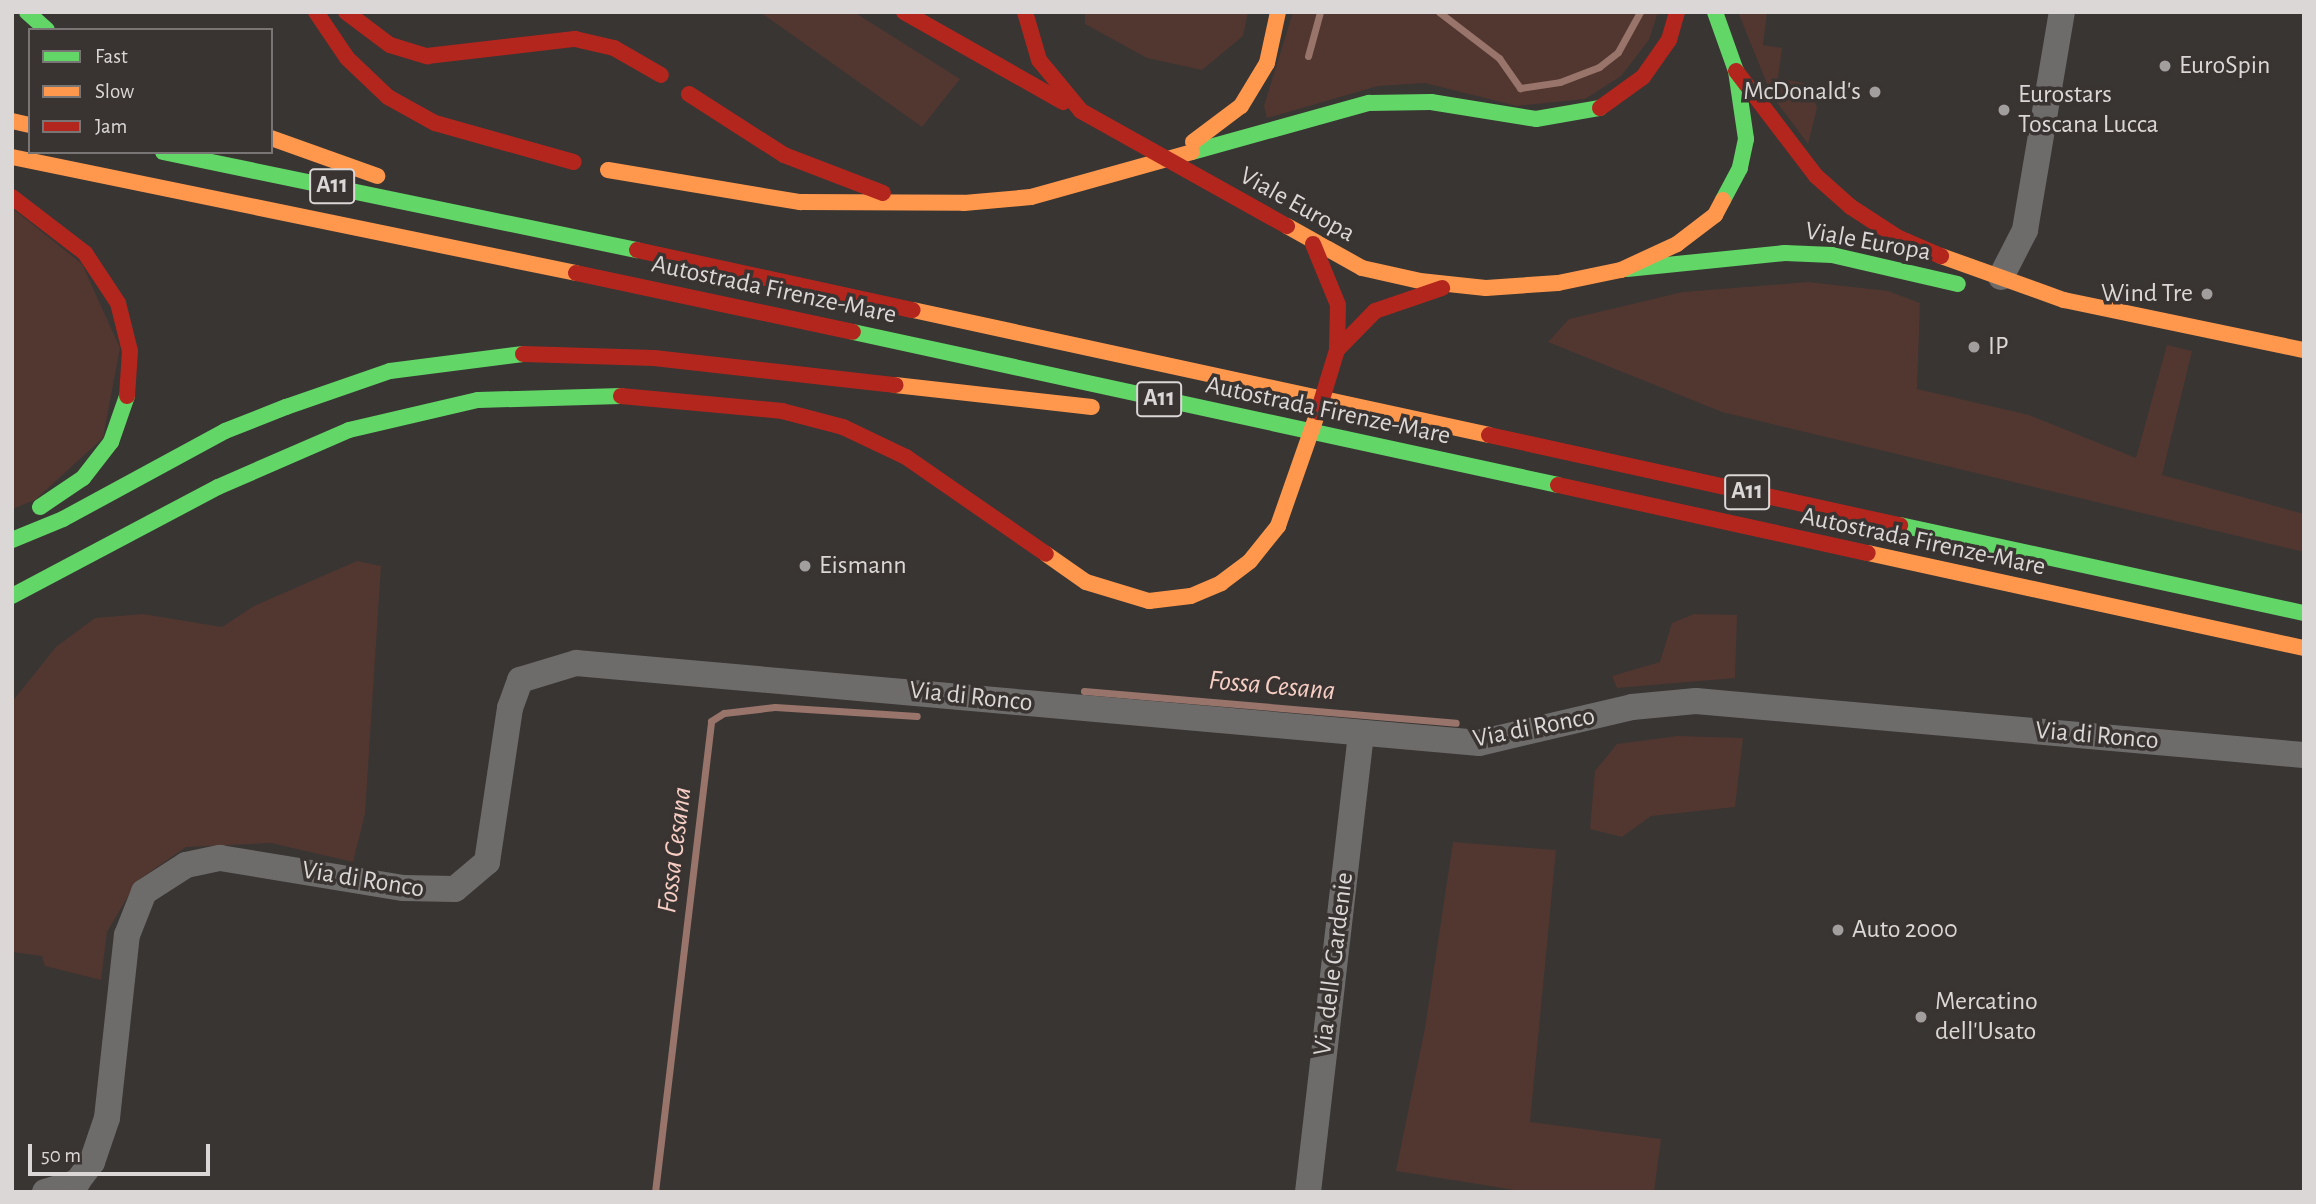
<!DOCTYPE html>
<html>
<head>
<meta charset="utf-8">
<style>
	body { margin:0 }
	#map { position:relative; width:2316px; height:1204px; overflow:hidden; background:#383533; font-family:"Alegreya Sans",sans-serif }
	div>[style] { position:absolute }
	.green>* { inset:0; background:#513730 }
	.stream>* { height:7px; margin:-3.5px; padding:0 3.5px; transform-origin:3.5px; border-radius:3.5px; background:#98746b }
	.street>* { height:26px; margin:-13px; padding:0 13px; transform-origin:13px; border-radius:13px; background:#6e6b6b }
	.fast>* { height:16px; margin:-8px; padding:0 8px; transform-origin:8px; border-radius:8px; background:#63d668 }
	.slow>* { height:16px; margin:-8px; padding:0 8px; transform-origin:8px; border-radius:8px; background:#ff974d }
	.jam>* { height:16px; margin:-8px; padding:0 8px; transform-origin:8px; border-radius:8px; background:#b3261e }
	.dots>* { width:19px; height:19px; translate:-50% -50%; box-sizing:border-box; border:4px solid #393432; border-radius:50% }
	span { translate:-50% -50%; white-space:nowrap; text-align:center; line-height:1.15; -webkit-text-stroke:7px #393432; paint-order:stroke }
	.shield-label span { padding:2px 5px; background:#393432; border:2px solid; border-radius:5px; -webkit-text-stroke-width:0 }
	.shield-label { font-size:24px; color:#dad7d6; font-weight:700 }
	.poi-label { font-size:26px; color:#dad7d6 }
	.left { translate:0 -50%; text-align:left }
	.right { translate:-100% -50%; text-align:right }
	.street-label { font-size:26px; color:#dad7d6 }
	.water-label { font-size:28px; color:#f7cec4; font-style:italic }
	.frame { position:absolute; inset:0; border:14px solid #dad7d6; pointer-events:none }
	.legend { position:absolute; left:28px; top:28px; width:245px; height:126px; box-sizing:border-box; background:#393432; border:2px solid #797574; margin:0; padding:9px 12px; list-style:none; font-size:21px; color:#dad7d6 }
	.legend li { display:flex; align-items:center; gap:14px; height:35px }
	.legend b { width:35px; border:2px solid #797574 }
	.scale { position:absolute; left:28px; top:1144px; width:182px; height:32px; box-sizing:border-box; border:4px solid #dad7d6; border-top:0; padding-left:9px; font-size:21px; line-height:24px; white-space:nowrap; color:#dad7d6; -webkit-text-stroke:5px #393432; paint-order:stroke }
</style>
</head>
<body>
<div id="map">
	<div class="green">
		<i style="clip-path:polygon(760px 12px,854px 12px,960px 79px,922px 127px)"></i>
		<i style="clip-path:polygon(1085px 12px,1248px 12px,1243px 36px,1202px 70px,1147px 58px,1085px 24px)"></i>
		<i style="clip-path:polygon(1293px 12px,1658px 12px,1649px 40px,1621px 76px,1585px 99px,1517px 106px,1425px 83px,1378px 86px,1267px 118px,1264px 106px)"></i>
		<i style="clip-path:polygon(1738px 12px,1767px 12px,1763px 45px,1782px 48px,1778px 78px,1808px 84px,1817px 108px,1808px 144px,1772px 96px)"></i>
		<i style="clip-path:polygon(12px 208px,82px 264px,120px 348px,103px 438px,35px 500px,12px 509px)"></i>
		<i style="clip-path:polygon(1808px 282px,1888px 291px,1920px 303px,1917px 389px,2029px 415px,2136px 458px,2167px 345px,2192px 351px,2162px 475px,2304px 514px,2304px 552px,1722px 412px,1548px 342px,1569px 319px,1683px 292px)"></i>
		<i style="clip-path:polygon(357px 561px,381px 566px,365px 814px,353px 862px,271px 843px,186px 847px,137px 881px,107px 932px,101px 980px,45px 966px,42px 956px,12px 952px,12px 702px,56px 647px,95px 618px,143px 614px,222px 627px,254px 606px)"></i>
		<i style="clip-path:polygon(1694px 614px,1737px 615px,1735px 678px,1617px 688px,1612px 676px,1660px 662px,1672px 623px)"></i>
		<i style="clip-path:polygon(1678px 736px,1743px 738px,1735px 807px,1651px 816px,1622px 837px,1590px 829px,1595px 771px,1617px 744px)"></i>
		<i style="clip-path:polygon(1453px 842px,1556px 850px,1530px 1122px,1661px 1139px,1654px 1192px,1527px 1192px,1396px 1171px,1425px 1028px)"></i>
	</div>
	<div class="stream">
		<i style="left:1439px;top:12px;width:76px;rotate:37.5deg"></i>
		<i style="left:1499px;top:58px;width:37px;rotate:55deg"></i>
		<i style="left:1520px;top:88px;width:40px;rotate:-8.5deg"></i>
		<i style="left:1560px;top:82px;width:42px;rotate:-21deg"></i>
		<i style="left:1599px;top:67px;width:24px;rotate:-38deg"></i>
		<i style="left:1618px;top:52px;width:46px;rotate:-61.2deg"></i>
		<i style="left:1308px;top:56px;width:46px;rotate:-74.7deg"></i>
		<i style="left:1084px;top:691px;width:373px;rotate:4.9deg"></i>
		<i style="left:655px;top:1192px;width:474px;rotate:-83.2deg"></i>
		<i style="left:711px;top:721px;width:15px;rotate:-32deg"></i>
		<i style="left:724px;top:713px;width:51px;rotate:-6.7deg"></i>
		<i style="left:775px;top:707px;width:142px;rotate:3.6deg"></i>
	</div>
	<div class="street">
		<i style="left:2001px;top:277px;width:53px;rotate:-62.9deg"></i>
		<i style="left:2025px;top:230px;width:221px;rotate:-80.4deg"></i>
		<i style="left:45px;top:1192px;width:34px;rotate:-17deg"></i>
		<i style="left:77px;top:1182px;width:25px;rotate:-53deg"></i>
		<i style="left:92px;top:1162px;width:46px;rotate:-71.2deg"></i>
		<i style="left:107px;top:1118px;width:184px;rotate:-83.8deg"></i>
		<i style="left:127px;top:935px;width:46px;rotate:-68.4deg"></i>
		<i style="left:144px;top:892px;width:50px;rotate:-32.7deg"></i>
		<i style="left:186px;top:865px;width:35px;rotate:-12deg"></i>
		<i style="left:220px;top:858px;width:186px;rotate:9.3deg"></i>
		<i style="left:404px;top:888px;width:51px;rotate:1.1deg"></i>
		<i style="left:455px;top:889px;width:42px;rotate:-40.2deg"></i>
		<i style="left:487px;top:862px;width:156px;rotate:-81.5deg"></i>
		<i style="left:510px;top:708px;width:30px;rotate:-70deg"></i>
		<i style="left:520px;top:680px;width:59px;rotate:-16.9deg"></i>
		<i style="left:576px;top:663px;width:907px;rotate:5.06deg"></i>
		<i style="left:1479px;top:743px;width:157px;rotate:-13.2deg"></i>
		<i style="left:1632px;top:707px;width:64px;rotate:-5.4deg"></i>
		<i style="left:1696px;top:701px;width:610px;rotate:5.08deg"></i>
		<i style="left:1308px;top:1192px;width:459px;rotate:-83.4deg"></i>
	</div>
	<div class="fast">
		<i style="left:27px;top:12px;width:27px;rotate:42deg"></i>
		<i style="left:1715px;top:12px;width:63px;rotate:70.4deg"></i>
		<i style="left:1736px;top:71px;width:69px;rotate:81.6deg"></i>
		<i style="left:1746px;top:139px;width:30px;rotate:102deg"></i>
		<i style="left:1740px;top:168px;width:36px;rotate:118deg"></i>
		<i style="left:163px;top:152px;width:484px;rotate:11.7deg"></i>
		<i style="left:1192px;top:152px;width:184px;rotate:-15.5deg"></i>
		<i style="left:1369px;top:103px;width:62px;rotate:-0.9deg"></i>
		<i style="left:1431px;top:102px;width:106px;rotate:9.2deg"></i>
		<i style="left:1536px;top:119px;width:65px;rotate:-9.8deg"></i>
		<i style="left:1627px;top:269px;width:159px;rotate:-5.8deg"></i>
		<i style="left:1785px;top:253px;width:47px;rotate:2.4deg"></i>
		<i style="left:1832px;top:255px;width:129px;rotate:13deg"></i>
		<i style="left:853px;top:332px;width:721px;rotate:12.24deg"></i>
		<i style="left:40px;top:507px;width:52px;rotate:-34deg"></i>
		<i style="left:83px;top:478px;width:46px;rotate:-52.1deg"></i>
		<i style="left:111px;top:442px;width:49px;rotate:-70.8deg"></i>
		<i style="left:1900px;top:525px;width:413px;rotate:12.3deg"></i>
		<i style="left:12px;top:540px;width:55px;rotate:-22.4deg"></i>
		<i style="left:63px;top:519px;width:184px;rotate:-28.5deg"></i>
		<i style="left:225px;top:431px;width:66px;rotate:-21.5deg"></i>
		<i style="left:286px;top:407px;width:110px;rotate:-19.1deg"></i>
		<i style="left:390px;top:371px;width:134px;rotate:-7.3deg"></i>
		<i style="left:12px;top:596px;width:233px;rotate:-27.9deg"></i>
		<i style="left:218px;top:487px;width:143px;rotate:-23.5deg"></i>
		<i style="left:349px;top:430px;width:132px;rotate:-13.1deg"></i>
		<i style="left:478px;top:400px;width:143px;rotate:-1.6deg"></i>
	</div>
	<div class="slow">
		<i style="left:12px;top:121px;width:18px;rotate:13deg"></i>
		<i style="left:271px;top:138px;width:113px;rotate:19.7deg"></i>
		<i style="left:1193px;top:142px;width:60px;rotate:-36.9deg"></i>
		<i style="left:1241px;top:106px;width:50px;rotate:-58.8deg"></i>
		<i style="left:1267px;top:63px;width:52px;rotate:-77.8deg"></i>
		<i style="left:12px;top:157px;width:576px;rotate:11.62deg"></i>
		<i style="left:608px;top:170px;width:195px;rotate:9.5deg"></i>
		<i style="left:800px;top:202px;width:164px;rotate:0.3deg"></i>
		<i style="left:964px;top:203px;width:67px;rotate:-5.1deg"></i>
		<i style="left:1031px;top:197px;width:167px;rotate:-15.6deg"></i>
		<i style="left:1287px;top:226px;width:86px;rotate:29.2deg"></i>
		<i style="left:1362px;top:268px;width:59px;rotate:12.6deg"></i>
		<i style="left:1420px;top:281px;width:66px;rotate:6.1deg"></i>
		<i style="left:1486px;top:288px;width:72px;rotate:-4deg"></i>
		<i style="left:1558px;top:283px;width:64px;rotate:-11.7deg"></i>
		<i style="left:1621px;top:270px;width:62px;rotate:-24.9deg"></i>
		<i style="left:1677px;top:244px;width:48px;rotate:-37.3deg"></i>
		<i style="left:1715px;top:215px;width:17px;rotate:-62deg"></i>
		<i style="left:1941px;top:256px;width:131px;rotate:19.7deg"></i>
		<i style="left:2064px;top:300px;width:245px;rotate:11.8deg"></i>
		<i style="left:913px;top:310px;width:589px;rotate:12.24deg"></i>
		<i style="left:895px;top:385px;width:198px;rotate:6.4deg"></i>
		<i style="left:1868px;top:553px;width:446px;rotate:12.3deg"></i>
		<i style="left:1046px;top:554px;width:49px;rotate:35deg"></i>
		<i style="left:1086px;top:582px;width:66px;rotate:16.8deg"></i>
		<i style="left:1149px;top:601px;width:42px;rotate:-6.8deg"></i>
		<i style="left:1191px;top:596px;width:33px;rotate:-23deg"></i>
		<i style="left:1221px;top:583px;width:36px;rotate:-37deg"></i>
		<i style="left:1250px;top:561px;width:45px;rotate:-51.3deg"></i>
		<i style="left:1278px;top:526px;width:121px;rotate:-70.7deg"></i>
	</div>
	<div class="jam">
		<i style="left:316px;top:12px;width:55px;rotate:56deg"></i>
		<i style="left:347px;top:58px;width:57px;rotate:43.6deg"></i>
		<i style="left:388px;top:97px;width:54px;rotate:29deg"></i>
		<i style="left:435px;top:123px;width:144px;rotate:15.7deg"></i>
		<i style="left:346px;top:12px;width:55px;rotate:36.9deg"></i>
		<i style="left:390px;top:45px;width:39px;rotate:17deg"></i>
		<i style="left:427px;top:56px;width:149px;rotate:-6.6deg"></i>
		<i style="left:575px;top:39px;width:40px;rotate:13deg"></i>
		<i style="left:614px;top:48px;width:54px;rotate:29.9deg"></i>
		<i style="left:904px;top:12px;width:183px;rotate:29.5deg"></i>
		<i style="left:1025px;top:12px;width:50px;rotate:73.7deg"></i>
		<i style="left:1039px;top:60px;width:66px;rotate:50.5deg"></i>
		<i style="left:1081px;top:111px;width:236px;rotate:29.2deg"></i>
		<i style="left:1736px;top:71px;width:132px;rotate:52.7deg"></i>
		<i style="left:1816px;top:176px;width:47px;rotate:41.5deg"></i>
		<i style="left:1851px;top:207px;width:55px;rotate:33.1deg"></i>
		<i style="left:1897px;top:237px;width:48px;rotate:23.4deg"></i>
		<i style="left:689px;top:94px;width:113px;rotate:32.7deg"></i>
		<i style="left:784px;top:155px;width:106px;rotate:21deg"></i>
		<i style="left:1600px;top:108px;width:53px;rotate:-35.8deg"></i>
		<i style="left:1643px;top:77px;width:45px;rotate:-54.9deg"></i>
		<i style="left:1669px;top:40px;width:29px;rotate:-74deg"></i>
		<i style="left:12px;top:197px;width:92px;rotate:37.5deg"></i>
		<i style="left:85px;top:253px;width:60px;rotate:56.6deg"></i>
		<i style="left:118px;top:303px;width:49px;rotate:76deg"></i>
		<i style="left:130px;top:351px;width:45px;rotate:93.8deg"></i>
		<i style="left:1313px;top:244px;width:66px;rotate:67.7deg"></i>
		<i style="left:1338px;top:305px;width:45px;rotate:91.3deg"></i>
		<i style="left:1337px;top:350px;width:65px;rotate:107deg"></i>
		<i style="left:637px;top:250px;width:282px;rotate:12.3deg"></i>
		<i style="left:576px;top:273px;width:283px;rotate:12deg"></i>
		<i style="left:1337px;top:350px;width:54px;rotate:-45.7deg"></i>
		<i style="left:1375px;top:311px;width:71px;rotate:-18.9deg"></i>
		<i style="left:523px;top:354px;width:131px;rotate:1.7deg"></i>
		<i style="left:654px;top:358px;width:243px;rotate:6.4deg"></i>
		<i style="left:621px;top:396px;width:162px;rotate:5.3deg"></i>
		<i style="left:782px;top:411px;width:63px;rotate:14.7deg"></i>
		<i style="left:843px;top:427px;width:70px;rotate:25.5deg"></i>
		<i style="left:906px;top:457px;width:170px;rotate:34.7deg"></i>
		<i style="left:1489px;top:435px;width:421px;rotate:12.4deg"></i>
		<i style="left:1558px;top:485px;width:317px;rotate:12.4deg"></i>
	</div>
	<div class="dots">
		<i style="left:2165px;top:66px;background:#a19e9d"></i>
		<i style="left:1875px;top:92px;background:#a19e9d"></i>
		<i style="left:2004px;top:110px;background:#a19e9d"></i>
		<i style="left:2207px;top:294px;background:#a19e9d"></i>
		<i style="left:1974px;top:347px;background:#a19e9d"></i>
		<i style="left:805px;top:566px;background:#a19e9d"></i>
		<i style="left:1838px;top:930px;background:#a19e9d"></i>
		<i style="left:1921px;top:1017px;background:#a19e9d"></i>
	</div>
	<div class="shield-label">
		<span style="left:332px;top:186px">A11</span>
		<span style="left:1159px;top:399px">A11</span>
		<span style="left:1747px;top:492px">A11</span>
	</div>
	<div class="poi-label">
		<span class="left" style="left:2179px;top:66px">EuroSpin</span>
		<span class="right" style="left:1861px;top:92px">McDonald's</span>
		<span class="left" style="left:2018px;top:110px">Eurostars<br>Toscana Lucca</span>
		<span class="right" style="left:2193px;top:294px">Wind Tre</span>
		<span class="left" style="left:1988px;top:347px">IP</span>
		<span class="left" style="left:819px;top:566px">Eismann</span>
		<span class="left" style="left:1852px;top:930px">Auto 2000</span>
		<span class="left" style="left:1935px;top:1017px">Mercatino<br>dell'Usato</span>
	</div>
	<div class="street-label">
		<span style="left:1297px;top:205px;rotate:29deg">Viale Europa</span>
		<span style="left:1868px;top:242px;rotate:10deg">Viale Europa</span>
		<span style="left:774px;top:290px;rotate:12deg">Autostrada Firenze-Mare</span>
		<span style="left:1328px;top:411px;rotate:12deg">Autostrada Firenze-Mare</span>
		<span style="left:1923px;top:542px;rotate:12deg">Autostrada Firenze-Mare</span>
		<span style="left:971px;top:697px;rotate:6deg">Via di Ronco</span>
		<span style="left:1534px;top:728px;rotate:-11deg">Via di Ronco</span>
		<span style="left:2097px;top:736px;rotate:5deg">Via di Ronco</span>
		<span style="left:363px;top:880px;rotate:9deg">Via di Ronco</span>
		<span style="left:1334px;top:964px;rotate:-83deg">Via delle Gardenie</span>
	</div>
	<div class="water-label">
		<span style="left:1272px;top:686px;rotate:5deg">Fossa Cesana</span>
		<span style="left:675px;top:850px;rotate:-83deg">Fossa Cesana</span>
	</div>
	<div class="frame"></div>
	<ul class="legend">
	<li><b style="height:9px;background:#63d668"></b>Fast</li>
	<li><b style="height:9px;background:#ff974d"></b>Slow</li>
	<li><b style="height:9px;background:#b3261e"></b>Jam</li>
	</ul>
	<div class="scale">50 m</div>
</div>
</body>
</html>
